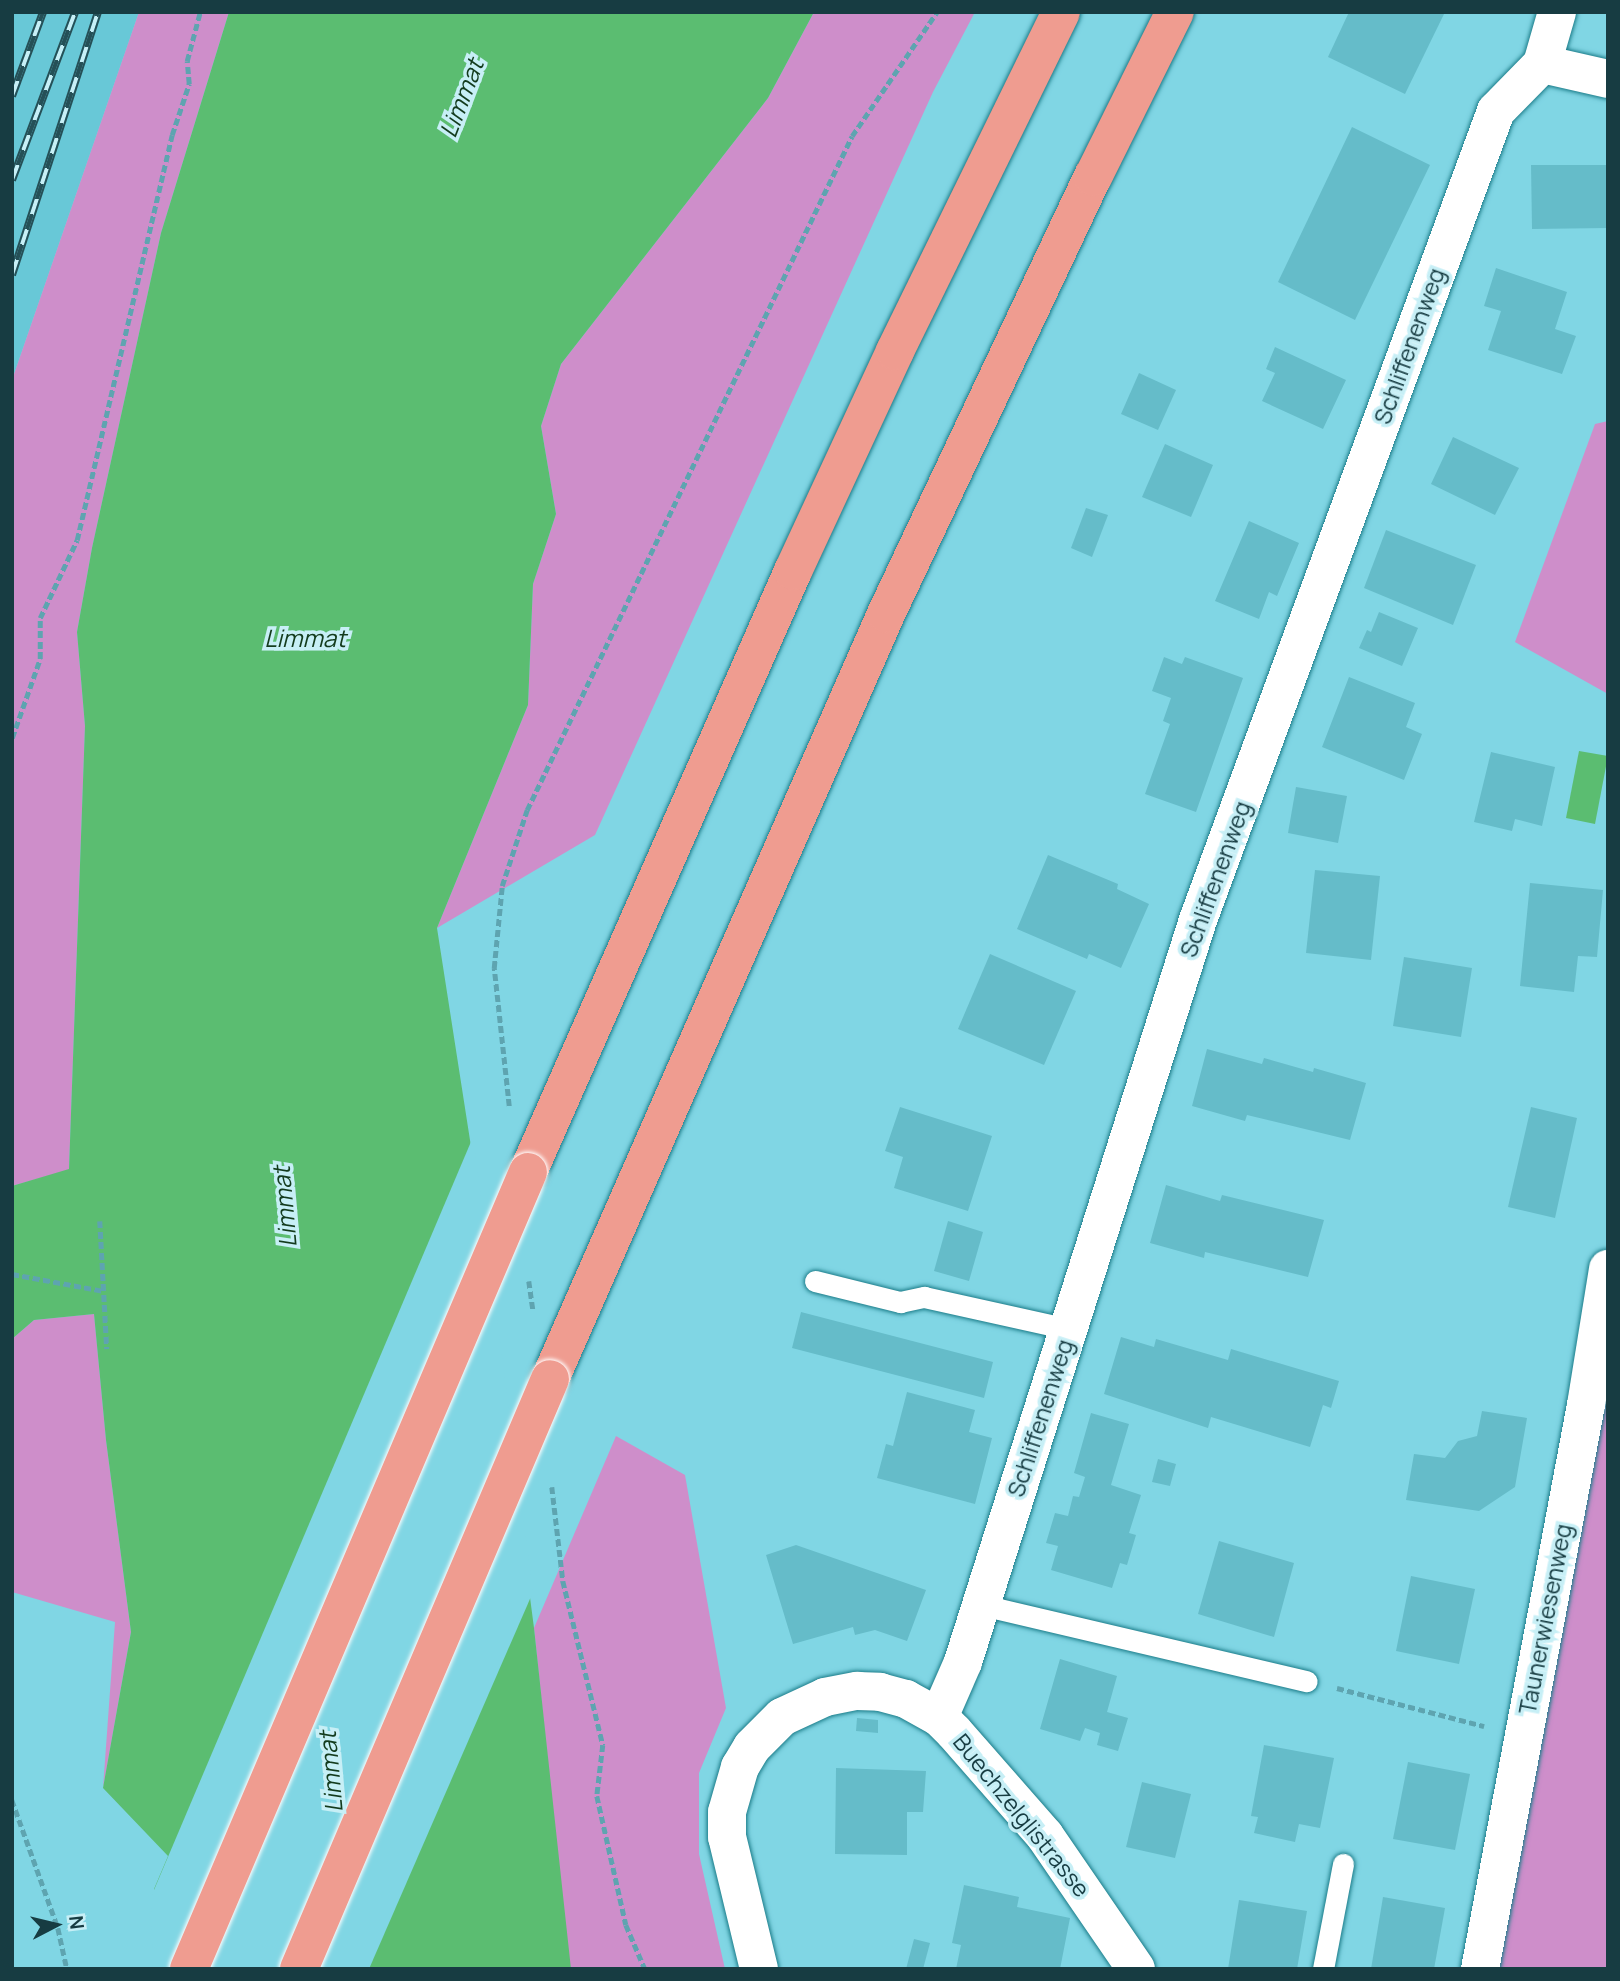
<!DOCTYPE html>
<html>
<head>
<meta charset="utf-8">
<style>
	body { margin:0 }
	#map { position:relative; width:1620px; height:1981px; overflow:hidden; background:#80d6e4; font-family:Manrope,sans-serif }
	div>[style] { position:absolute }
	.built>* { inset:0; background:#68c8d7 }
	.green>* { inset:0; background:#ce8eca }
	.water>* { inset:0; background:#5bbd71 }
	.pier>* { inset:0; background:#80d6e4 }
	.building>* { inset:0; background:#65bcc9 }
	.path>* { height:4.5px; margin-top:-2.25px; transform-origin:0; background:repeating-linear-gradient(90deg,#5ea4b0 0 7px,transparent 0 10.5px) }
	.roads { filter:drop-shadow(0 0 2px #1b7c89) drop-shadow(0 0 2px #1b7c89) }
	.service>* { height:21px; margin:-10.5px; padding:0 10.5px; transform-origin:10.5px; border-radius:10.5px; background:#fff }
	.minor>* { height:38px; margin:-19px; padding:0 19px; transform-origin:19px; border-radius:19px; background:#fff }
	.motorway>* { height:38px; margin:-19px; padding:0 19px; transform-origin:19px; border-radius:19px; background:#ef9c90 }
	.rail>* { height:8px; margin-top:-4px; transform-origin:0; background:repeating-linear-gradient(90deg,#c7eff6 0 16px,#255057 0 32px); box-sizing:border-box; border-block:2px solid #255057 }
	.bridges { filter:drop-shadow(0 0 2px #fff) drop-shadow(0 0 2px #fff) }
	.motorway-bridge>* { height:38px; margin:-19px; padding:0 19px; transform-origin:19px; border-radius:19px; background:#ef9c90 }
	span { translate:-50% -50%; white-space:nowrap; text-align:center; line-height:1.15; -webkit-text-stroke:7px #c7eff6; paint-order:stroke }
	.street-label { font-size:23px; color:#173c42 }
	.water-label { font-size:24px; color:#133b1d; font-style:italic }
	.frame { position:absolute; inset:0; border:14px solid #173c42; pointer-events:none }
	.north { position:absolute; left:21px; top:1890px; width:70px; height:70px; -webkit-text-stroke:5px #c7eff6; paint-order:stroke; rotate:83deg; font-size:19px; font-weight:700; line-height:28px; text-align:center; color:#173c42 }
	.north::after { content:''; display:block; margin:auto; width:24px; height:32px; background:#173c42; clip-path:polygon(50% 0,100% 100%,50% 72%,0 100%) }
</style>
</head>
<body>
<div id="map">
	<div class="built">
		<i style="clip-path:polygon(12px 12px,139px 12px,12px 380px)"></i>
	</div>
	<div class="green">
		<i style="clip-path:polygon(139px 12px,229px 12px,161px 233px,92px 548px,77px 632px,85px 726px,69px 1170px,12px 1186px,12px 380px)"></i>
		<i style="clip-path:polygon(814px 12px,975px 12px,933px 92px,595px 835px,437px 928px,528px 705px,533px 584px,556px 514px,541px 426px,561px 364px,768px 98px)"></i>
		<i style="clip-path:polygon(1608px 421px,1608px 694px,1515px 642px,1595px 424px)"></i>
		<i style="clip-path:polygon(1608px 1269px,1608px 1969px,1480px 1969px)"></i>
		<i style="clip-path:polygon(94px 1314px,106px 1440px,131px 1632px,103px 1788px,115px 1622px,12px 1592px,12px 1339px,34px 1320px)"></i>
		<i style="clip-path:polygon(616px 1436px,685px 1475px,726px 1708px,699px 1773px,699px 1854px,725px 1969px,571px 1969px,568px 1956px,534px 1628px)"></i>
	</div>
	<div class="water">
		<i style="clip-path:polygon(229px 12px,814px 12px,768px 98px,561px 364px,541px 426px,556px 514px,533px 584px,528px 705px,437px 928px,472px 1153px,534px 1628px,571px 1969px,157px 1969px,154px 1889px,168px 1856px,103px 1788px,131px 1632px,106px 1440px,94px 1314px,34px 1320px,12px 1339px,12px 1186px,69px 1169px,85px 726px,77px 632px,92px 548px,161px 233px)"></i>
		<i style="clip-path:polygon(1579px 751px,1608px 756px,1595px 824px,1566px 818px)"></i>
	</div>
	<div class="pier">
		<i style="clip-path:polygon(473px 1137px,533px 1592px,369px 1969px,153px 1969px,151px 1897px)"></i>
	</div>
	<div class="building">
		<i style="clip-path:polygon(1349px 12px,1445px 12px,1405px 94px,1328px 57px)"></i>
		<i style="clip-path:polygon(1352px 127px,1430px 165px,1355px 320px,1278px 282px)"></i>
		<i style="clip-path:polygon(1531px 165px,1608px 165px,1608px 228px,1532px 229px)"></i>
		<i style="clip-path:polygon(1496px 268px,1567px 292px,1555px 329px,1576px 336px,1562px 374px,1488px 350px,1501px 311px,1484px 306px)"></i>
		<i style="clip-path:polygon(1275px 347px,1346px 380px,1323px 429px,1262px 401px,1275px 373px,1266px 369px)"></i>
		<i style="clip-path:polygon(1139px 373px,1176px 390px,1158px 430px,1121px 414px)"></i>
		<i style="clip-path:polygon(1453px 437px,1519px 468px,1495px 515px,1431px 484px)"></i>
		<i style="clip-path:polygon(1165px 444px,1213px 465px,1191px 517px,1142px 497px)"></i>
		<i style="clip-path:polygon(1086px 508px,1108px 515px,1092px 557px,1071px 548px)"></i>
		<i style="clip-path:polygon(1249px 521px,1299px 543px,1277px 596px,1269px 592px,1259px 619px,1215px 601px)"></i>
		<i style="clip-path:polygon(1386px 530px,1476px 565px,1453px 625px,1364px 588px)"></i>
		<i style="clip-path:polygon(1379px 612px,1418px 628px,1402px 666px,1359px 648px,1367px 630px,1371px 632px)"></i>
		<i style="clip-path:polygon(1164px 657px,1182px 664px,1185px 657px,1243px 678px,1196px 812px,1145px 794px,1170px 724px,1163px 721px,1171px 698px,1152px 691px)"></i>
		<i style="clip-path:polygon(1349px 677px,1415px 703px,1406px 727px,1422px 734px,1404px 780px,1322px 747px)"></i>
		<i style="clip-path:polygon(1491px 752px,1555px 767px,1542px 826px,1515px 819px,1512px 831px,1474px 822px)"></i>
		<i style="clip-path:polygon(1296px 787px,1347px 796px,1338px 843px,1288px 833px)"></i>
		<i style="clip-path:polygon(1048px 855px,1118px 884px,1117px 889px,1149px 904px,1121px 968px,1089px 954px,1087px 959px,1017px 929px)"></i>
		<i style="clip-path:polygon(1315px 870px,1380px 876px,1371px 960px,1306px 953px)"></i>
		<i style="clip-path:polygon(1530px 883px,1603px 890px,1597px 957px,1578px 956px,1574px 992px,1520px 986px)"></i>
		<i style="clip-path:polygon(990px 954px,1076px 991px,1044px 1065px,958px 1029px)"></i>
		<i style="clip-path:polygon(1404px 957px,1472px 968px,1461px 1037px,1393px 1026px)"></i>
		<i style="clip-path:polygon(1207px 1049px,1262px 1064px,1264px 1058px,1313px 1072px,1314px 1068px,1366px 1083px,1350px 1140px,1247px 1115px,1245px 1121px,1192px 1106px)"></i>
		<i style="clip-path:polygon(900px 1107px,992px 1136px,968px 1211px,894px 1188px,903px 1157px,885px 1151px)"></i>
		<i style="clip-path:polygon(1531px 1107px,1577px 1118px,1555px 1218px,1508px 1207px)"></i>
		<i style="clip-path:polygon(1166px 1185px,1220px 1201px,1222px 1195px,1324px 1220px,1308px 1277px,1205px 1252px,1204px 1258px,1150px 1243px)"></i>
		<i style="clip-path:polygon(948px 1221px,983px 1232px,969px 1281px,934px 1271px)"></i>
		<i style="clip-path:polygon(801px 1312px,993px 1362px,984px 1398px,792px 1348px)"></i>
		<i style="clip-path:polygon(1121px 1337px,1154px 1347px,1156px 1339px,1228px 1360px,1231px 1349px,1339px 1381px,1331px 1408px,1323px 1405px,1310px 1447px,1211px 1417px,1208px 1428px,1104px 1394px)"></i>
		<i style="clip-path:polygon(907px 1392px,975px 1410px,969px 1432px,992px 1438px,975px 1504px,877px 1478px,886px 1444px,893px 1446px)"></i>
		<i style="clip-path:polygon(1482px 1411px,1527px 1418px,1515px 1487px,1479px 1511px,1406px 1500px,1414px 1454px,1445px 1458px,1458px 1441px,1477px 1436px)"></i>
		<i style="clip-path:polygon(1091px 1413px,1129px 1424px,1111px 1485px,1141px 1495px,1129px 1533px,1136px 1535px,1127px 1565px,1120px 1563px,1112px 1588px,1051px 1570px,1058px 1546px,1046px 1543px,1055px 1513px,1068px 1516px,1073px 1496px,1079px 1497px,1085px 1477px,1074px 1473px)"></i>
		<i style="clip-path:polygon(1158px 1459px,1176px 1464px,1170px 1486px,1152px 1482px)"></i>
		<i style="clip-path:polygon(1219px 1541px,1294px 1563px,1274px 1637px,1198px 1614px)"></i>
		<i style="clip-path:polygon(796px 1545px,926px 1590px,907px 1641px,875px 1630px,855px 1635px,853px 1627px,793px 1644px,766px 1555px)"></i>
		<i style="clip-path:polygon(1411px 1576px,1475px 1589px,1459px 1664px,1396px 1651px)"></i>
		<i style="clip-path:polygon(1060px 1659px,1117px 1676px,1107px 1712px,1128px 1718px,1118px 1751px,1097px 1745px,1100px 1733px,1085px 1728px,1080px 1741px,1040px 1729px)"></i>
		<i style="clip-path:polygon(857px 1718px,878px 1720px,878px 1733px,856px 1731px)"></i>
		<i style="clip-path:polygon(1264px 1745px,1334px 1758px,1320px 1828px,1299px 1824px,1295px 1842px,1254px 1833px,1258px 1817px,1251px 1816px)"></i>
		<i style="clip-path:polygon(1408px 1762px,1470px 1774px,1455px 1850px,1393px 1839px)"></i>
		<i style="clip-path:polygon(836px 1768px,926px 1771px,923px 1812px,907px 1812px,907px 1855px,835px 1854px)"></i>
		<i style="clip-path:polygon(1142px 1782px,1191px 1794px,1175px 1858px,1126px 1847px)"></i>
		<i style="clip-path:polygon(964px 1885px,1019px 1897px,1017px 1907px,1070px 1918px,1060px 1969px,956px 1969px,961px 1945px,952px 1943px)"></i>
		<i style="clip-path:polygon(1383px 1897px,1445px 1908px,1434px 1969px,1371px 1969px)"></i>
		<i style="clip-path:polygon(1239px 1900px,1307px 1911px,1297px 1969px,1228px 1969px)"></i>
		<i style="clip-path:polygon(914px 1939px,930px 1943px,923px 1969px,906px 1969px)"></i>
	</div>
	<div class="path">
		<i style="left:12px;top:738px;width:84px;rotate:-70.5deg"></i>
		<i style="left:40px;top:659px;width:41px;rotate:-90deg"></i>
		<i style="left:40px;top:618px;width:86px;rotate:-64.6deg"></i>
		<i style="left:77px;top:540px;width:416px;rotate:-76.8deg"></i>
		<i style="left:172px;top:135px;width:54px;rotate:-71.6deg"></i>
		<i style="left:189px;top:84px;width:23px;rotate:-95deg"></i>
		<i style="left:187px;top:61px;width:51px;rotate:-75.1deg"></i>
		<i style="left:509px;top:1106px;width:139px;rotate:-96.2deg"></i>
		<i style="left:494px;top:968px;width:82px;rotate:-84.4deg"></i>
		<i style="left:502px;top:886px;width:80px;rotate:-71.8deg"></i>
		<i style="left:527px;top:810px;width:748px;rotate:-64.26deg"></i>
		<i style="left:852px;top:136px;width:150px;rotate:-55.6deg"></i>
		<i style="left:100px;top:1221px;width:128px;rotate:86.9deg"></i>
		<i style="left:12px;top:1274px;width:94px;rotate:10.5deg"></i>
		<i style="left:529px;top:1281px;width:30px;rotate:82deg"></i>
		<i style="left:552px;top:1487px;width:95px;rotate:83.3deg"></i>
		<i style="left:563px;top:1581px;width:169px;rotate:76.3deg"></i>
		<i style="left:603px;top:1745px;width:51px;rotate:96.7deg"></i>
		<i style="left:597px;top:1796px;width:132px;rotate:77.3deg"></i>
		<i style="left:626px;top:1925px;width:48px;rotate:66.6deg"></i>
		<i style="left:1337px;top:1688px;width:152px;rotate:14.5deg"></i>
		<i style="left:12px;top:1800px;width:136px;rotate:70.2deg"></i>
		<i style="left:58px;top:1928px;width:42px;rotate:77.6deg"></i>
	</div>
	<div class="roads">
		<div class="service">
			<i style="left:815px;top:1281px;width:88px;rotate:13.9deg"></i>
			<i style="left:900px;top:1302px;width:25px;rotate:-12deg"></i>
			<i style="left:924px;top:1297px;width:148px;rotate:12.5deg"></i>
			<i style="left:982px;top:1602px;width:18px;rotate:22deg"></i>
			<i style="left:999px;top:1609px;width:316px;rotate:13.2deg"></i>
			<i style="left:1323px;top:1969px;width:107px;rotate:-79.2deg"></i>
		</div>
		<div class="minor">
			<i style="left:1542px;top:64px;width:68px;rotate:12.8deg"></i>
			<i style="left:939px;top:1717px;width:60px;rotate:-66.4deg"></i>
			<i style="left:963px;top:1662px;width:778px;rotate:-72.43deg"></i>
			<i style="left:1198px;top:920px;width:862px;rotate:-69.78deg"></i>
			<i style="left:1496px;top:111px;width:66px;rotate:-45.6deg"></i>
			<i style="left:1542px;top:64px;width:54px;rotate:-73.9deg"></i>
			<i style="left:759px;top:1969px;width:136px;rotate:-103.6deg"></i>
			<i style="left:727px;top:1837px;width:25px;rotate:-90deg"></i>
			<i style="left:727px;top:1812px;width:47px;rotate:-73.9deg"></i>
			<i style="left:740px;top:1767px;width:23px;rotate:-59deg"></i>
			<i style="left:752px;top:1747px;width:42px;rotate:-45deg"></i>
			<i style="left:782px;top:1717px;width:47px;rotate:-24.9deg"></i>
			<i style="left:825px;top:1697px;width:33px;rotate:-11deg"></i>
			<i style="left:857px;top:1691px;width:23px;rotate:2deg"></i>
			<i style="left:880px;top:1692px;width:27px;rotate:15deg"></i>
			<i style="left:906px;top:1699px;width:38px;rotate:29deg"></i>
			<i style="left:939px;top:1717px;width:21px;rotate:45deg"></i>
			<i style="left:954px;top:1732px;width:138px;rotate:48.8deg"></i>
			<i style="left:1045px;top:1836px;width:161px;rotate:55.6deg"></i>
			<i style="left:1480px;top:1969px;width:574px;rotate:-79.36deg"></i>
			<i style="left:1586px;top:1405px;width:138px;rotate:-80.8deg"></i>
		</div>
		<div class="motorway">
			<i style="left:528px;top:1172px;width:657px;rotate:-66.21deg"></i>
			<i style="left:793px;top:571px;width:242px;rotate:-65.1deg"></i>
			<i style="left:895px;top:351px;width:377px;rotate:-63.9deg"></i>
			<i style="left:550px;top:1379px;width:836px;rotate:-66.29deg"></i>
			<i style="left:886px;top:614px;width:484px;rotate:-64.7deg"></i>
			<i style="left:1093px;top:177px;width:184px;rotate:-63.6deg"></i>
		</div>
	</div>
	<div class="rail">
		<i style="left:12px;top:96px;width:90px;rotate:-69.7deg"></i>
		<i style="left:12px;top:180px;width:179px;rotate:-69.4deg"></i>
		<i style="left:12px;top:275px;width:277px;rotate:-71.9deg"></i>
	</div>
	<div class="bridges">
		<div class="motorway-bridge">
			<i style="left:189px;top:1969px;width:866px;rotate:-66.96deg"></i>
			<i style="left:299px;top:1969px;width:641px;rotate:-66.95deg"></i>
		</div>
	</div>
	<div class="street-label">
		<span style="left:1409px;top:346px;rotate:-70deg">Schliffenenweg</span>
		<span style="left:1215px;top:879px;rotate:-70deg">Schliffenenweg</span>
		<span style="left:1040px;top:1418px;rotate:-72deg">Schliffenenweg</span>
		<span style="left:1545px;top:1619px;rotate:-79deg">Taunerwiesenweg</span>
		<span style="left:1022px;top:1815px;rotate:51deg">Buechzelglistrasse</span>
	</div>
	<div class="water-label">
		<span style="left:461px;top:98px;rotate:-69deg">Limmat</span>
		<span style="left:305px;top:638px">Limmat</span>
		<span style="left:284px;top:1207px;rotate:-95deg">Limmat</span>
		<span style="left:330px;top:1772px;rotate:-95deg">Limmat</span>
	</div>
	<div class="frame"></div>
	<div class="north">N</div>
</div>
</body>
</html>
